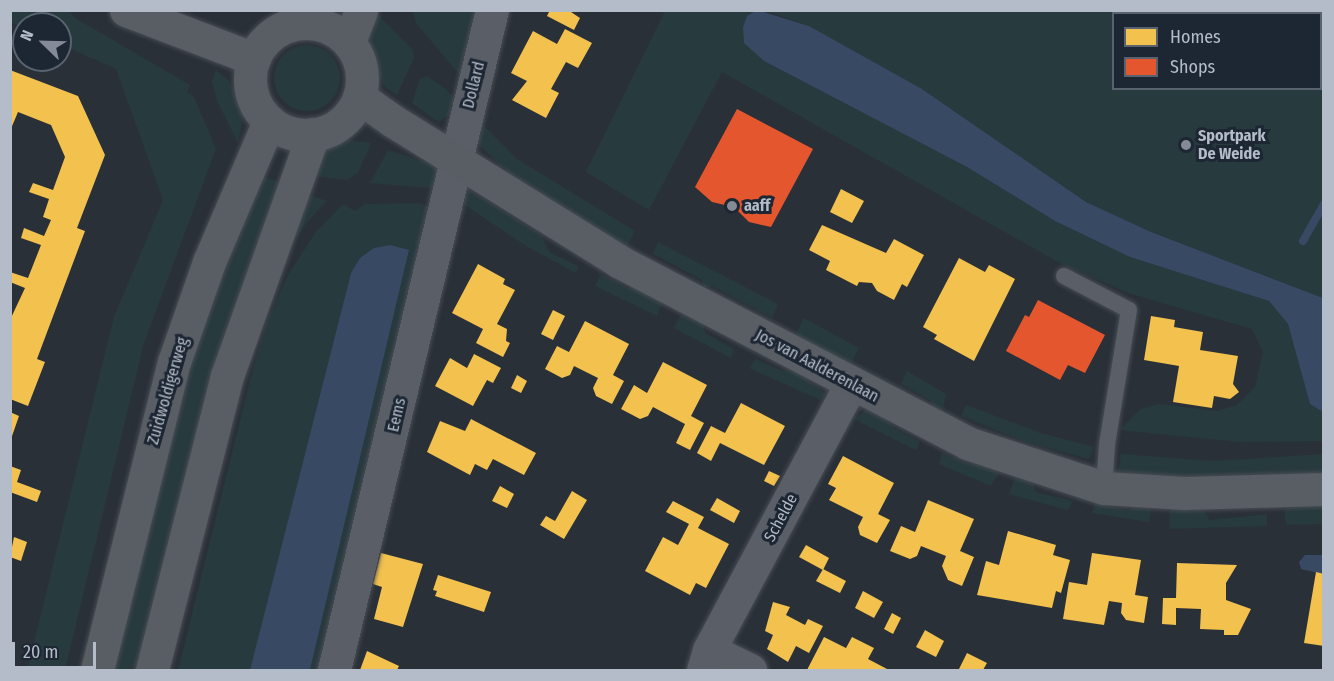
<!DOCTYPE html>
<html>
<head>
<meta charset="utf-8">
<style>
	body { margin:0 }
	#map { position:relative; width:1334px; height:681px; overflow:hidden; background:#2a3038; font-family:"Fira Sans Condensed",sans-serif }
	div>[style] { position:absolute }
	.green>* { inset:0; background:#273a3e }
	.round { border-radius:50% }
	.water>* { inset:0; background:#384963 }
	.homes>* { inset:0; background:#f2c14e }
	.shops>* { inset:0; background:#e4572e }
	.stream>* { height:8px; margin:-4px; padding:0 4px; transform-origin:4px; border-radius:4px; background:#384963 }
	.roads { filter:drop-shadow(0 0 2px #484c53) drop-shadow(0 0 2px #484c53) }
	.lane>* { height:16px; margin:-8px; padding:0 8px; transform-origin:8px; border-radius:8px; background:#5a5e66 }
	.street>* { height:33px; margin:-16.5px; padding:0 16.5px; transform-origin:16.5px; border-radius:16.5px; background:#5a5e66 }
	.secondary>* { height:33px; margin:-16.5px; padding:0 16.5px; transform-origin:16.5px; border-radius:16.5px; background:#595d64 }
	.secondary>.ring { margin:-16.5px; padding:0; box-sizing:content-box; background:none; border:33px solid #595d64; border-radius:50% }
	.dots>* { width:16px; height:16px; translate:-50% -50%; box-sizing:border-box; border:3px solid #1d2633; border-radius:50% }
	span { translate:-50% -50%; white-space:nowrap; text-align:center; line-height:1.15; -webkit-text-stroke:6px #1d2633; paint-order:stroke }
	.street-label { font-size:16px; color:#b4bcc9 }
	.poi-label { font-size:16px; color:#b4bcc9; font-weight:700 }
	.left { translate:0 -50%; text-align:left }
	.frame { position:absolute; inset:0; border:12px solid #b4bcc9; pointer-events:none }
	.legend { position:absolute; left:1112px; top:12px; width:210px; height:78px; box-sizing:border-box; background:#1d2633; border:2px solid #59626f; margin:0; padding:8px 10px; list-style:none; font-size:18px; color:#b4bcc9 }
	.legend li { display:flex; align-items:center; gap:12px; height:30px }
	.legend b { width:30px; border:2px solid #59626f }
	.north { position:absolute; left:12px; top:12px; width:60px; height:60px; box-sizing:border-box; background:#1d2633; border:2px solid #59626f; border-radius:50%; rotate:293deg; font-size:16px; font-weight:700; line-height:24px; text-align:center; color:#b4bcc9 }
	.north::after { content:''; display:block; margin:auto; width:21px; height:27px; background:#848b96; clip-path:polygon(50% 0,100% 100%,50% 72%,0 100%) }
	.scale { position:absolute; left:12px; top:642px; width:84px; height:27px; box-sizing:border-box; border:3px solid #b4bcc9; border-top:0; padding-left:8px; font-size:18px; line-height:21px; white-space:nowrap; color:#b4bcc9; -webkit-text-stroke:4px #1d2633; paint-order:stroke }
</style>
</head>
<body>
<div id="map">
	<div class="green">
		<i style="clip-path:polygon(11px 10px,69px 11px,75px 18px,190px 85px,187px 92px,194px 97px,216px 149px,144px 343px,65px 670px,27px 670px,114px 317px,163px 200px,116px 69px,60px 44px,60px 24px,24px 24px,24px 28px,11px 22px)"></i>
		<i style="clip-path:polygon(413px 11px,479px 11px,463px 79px,416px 23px)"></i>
		<i style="clip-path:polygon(665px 11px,757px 11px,747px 17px,764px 61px,967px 167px,1055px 221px,1130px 257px,1269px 301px,1288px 324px,1310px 403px,1323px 412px,1323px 441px,1239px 442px,1119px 430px,1141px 409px,1159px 404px,1217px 411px,1237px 405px,1255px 387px,1263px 352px,1252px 329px,1128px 293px,1058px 262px,722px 72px,649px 210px,586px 172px)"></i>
		<i style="clip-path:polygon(evenodd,766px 11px,1323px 11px,1323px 298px,1151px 232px,1086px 202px,922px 89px,809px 26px,766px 11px,1114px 14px,1320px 14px,1320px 88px,1114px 88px,1114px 14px)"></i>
		<i style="clip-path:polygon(368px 13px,376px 13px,413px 50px,414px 58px,397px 95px,386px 88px,375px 70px,370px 50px)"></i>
		<i class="round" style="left:274px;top:45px;width:66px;height:66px"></i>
		<i style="clip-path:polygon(216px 70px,229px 81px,244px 114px,238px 143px,217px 101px,212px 81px)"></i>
		<i style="clip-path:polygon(427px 76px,446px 89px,457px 102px,457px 110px,438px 122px,412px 103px,420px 79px)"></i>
		<i style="clip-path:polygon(476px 118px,517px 159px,635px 231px,627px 247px,562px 216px,524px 187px,478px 144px,473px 127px)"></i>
		<i style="clip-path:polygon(345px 139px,371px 143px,358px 173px,347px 180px,315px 176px,323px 148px)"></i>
		<i style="clip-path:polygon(388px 150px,437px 166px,441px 189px,370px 183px)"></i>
		<i style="clip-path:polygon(254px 174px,283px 183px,139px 670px,110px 670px,192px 353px)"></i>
		<i style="clip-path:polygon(470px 190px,542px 236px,549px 252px,578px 266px,576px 273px,526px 246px,459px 201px)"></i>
		<i style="clip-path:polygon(305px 193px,327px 201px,308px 221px,286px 253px)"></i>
		<i style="clip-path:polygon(419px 203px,435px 209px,329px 670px,310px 670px,409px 251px,360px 258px,351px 273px,250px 670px,178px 670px,250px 380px,266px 324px,288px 275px,315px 233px,343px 204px,355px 211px,365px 204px)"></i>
		<i style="clip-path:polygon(658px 242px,778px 304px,772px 318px,712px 286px,704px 287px,702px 280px,653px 254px)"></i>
		<i style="clip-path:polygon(601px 274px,627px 288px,642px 288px,663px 300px,657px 316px,595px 286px)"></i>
		<i style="clip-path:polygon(685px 307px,701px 316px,705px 333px,734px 349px,731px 358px,674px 328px)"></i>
		<i style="clip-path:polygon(804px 318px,859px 348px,851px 364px,795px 336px)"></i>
		<i style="clip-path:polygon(756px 359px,780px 370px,796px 371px,826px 394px,820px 400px,749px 368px)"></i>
		<i style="clip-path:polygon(907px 371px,946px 394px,942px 415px,933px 411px,930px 400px,901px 384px)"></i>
		<i style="clip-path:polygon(966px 405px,1041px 433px,1094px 447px,1089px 459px,1026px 442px,961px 416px)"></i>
		<i style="clip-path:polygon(866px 410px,881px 415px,895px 429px,920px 442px,916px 450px,854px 419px)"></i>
		<i style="clip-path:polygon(942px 453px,968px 464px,1002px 468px,991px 486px,939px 464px)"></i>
		<i style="clip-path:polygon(1121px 454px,1214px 461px,1323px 454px,1323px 476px,1208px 480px,1118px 473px)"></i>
		<i style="clip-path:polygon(1016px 474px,1032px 478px,1036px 492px,1073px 501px,1068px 510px,1009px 494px)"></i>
		<i style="clip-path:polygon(1095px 502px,1129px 511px,1138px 503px,1152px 505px,1149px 522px,1092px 513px)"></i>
		<i style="clip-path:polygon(1323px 502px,1323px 524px,1286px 525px,1284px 503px)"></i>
		<i style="clip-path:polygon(1170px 506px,1202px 508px,1210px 520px,1267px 514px,1267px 526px,1169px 529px)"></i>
	</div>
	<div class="water">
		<i style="clip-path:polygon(757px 10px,809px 26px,922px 89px,1086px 202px,1151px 232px,1323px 298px,1323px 412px,1310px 404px,1288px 324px,1269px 301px,1130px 257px,1055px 221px,967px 167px,764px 61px,744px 43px,743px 27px,747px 16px)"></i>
		<i style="clip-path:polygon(390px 245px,409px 250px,310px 670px,250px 670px,351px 273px,360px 258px,374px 248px)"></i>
		<i style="clip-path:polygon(1305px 555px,1323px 555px,1323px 574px,1301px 569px,1299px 562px)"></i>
	</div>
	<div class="homes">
		<i style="clip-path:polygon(550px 10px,568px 10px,580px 18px,574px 30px,547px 16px)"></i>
		<i style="clip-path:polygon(565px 29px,592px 43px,578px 68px,566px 62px,551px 89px,559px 93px,546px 118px,512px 100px,527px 81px,511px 73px,533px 31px,557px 44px)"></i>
		<i style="clip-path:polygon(10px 70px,78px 96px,105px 155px,77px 228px,85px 231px,37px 359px,45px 362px,28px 406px,10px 399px,10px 320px,25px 288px,10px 282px,10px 272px,28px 278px,41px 245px,21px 238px,24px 228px,44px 236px,51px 220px,43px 217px,49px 199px,29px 192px,33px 183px,53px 190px,65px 157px,51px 125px,18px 112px,10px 131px)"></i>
		<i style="clip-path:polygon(841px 189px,864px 201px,852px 223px,830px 212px)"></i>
		<i style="clip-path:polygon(822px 225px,886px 253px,894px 239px,924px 255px,907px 287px,902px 284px,894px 300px,877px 291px,872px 283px,859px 282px,857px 286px,826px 270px,830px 261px,809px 250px)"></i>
		<i style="clip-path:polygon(959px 258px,985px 272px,989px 265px,1015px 279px,974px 361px,934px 339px,937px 335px,923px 327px)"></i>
		<i style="clip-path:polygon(478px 264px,505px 279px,503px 284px,515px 290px,497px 324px,507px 329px,506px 341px,510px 343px,503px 357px,476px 343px,483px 329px,452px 313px)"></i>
		<i style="clip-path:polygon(553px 310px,565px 316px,553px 340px,541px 334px)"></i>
		<i style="clip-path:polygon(1151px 316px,1175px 320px,1174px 327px,1203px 332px,1200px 350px,1238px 356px,1233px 384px,1239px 392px,1230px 399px,1214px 396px,1212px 408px,1173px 402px,1179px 366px,1144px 360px)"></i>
		<i style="clip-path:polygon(585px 321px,629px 344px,613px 375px,624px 381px,612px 404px,596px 396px,593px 388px,598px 378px,574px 366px,570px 375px,562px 378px,545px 369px,557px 346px,569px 352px)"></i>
		<i style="clip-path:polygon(474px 354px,501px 368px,493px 383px,487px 380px,473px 406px,435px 386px,450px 358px,467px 368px)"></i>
		<i style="clip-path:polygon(663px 362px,707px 385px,691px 416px,704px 423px,690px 450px,676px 443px,685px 424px,653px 407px,648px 416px,640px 419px,621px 409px,634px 385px,647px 393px)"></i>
		<i style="clip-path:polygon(517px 375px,527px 381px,521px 393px,511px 388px)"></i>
		<i style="clip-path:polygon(741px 403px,785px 426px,764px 465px,720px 443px,711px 461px,697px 453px,711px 426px,725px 433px)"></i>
		<i style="clip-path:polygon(10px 412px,19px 416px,11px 439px,10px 439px)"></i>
		<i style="clip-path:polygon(471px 419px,536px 453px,524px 475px,493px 459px,487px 470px,475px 464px,470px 475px,427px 452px,440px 421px,465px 431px)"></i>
		<i style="clip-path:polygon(843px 456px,894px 483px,878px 514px,890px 520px,877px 543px,860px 535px,858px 527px,863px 517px,829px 500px,836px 488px,828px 484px)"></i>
		<i style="clip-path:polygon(10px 466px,21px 470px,17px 482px,41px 491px,37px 502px,10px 492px)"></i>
		<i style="clip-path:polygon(769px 471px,780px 476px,774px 486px,764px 481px)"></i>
		<i style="clip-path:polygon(500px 486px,514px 494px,507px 508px,492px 501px)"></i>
		<i style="clip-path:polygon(572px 491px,587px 500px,564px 539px,540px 525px,546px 516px,555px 521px)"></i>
		<i style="clip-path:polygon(717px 498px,740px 511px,734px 523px,710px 510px)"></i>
		<i style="clip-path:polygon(928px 500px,974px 519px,960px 551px,974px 557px,962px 586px,948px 580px,942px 566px,946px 556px,921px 546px,917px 556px,910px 559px,890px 551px,901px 526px,915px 532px)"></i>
		<i style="clip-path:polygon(673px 501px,704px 517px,698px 528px,729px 544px,706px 588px,696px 583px,690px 595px,645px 571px,663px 537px,678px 545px,689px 524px,666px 512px)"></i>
		<i style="clip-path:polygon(1008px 531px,1056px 545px,1053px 555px,1070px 560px,1061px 593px,1056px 591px,1052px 608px,977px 595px,986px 561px,999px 565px)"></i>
		<i style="clip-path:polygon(14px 537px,27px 542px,21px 561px,10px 557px)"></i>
		<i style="clip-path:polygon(806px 545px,829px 558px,823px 570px,799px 557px)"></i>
		<i style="clip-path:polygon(381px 553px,423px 564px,403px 627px,374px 619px,382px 587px,373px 584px)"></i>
		<i style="clip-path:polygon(1092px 553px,1141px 560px,1135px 595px,1148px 597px,1144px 623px,1126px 620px,1121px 613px,1122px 603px,1109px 601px,1104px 625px,1063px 619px,1069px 582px,1087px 585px)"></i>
		<i style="clip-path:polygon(1177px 563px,1237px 565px,1226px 583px,1226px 600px,1251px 609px,1238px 635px,1224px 635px,1224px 630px,1200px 629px,1201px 609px,1176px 608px,1176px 625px,1162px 624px,1163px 598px,1176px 598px)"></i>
		<i style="clip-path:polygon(823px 569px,846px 581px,840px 593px,816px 581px)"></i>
		<i style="clip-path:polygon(1316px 572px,1324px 574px,1324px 646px,1304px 643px)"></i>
		<i style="clip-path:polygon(438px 575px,491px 592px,484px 612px,435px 596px,437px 591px,433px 590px)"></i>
		<i style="clip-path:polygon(863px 591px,883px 602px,874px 618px,855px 608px)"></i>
		<i style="clip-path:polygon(773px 602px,790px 607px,786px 615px,805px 625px,808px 619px,823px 626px,809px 653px,796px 646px,788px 662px,767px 649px,773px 635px,765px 631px)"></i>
		<i style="clip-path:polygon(892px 613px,901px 618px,893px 634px,884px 629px)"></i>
		<i style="clip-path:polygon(925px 630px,944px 641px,936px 657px,916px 647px)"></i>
		<i style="clip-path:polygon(824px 637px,846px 648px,852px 637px,874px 648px,868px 659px,889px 670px,807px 670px)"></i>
		<i style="clip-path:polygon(367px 651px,399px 666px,397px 670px,360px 670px)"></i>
		<i style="clip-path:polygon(967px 653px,987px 663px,983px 670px,959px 669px)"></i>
	</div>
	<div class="shops">
		<i style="clip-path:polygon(737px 109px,813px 149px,771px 227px,749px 222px,737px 210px,734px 214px,728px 210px,729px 206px,712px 202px,695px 187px)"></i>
		<i style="clip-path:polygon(1038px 300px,1105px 335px,1085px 373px,1068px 365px,1060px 380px,1006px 351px,1025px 315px,1029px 317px)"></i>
	</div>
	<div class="stream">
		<i style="left:1303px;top:241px;width:43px;rotate:-60.4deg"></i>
	</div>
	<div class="roads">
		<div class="lane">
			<i style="left:1064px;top:276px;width:73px;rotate:27.6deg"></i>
			<i style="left:1129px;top:310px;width:137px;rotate:99.3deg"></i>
			<i style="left:1107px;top:445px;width:43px;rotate:94deg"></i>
		</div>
		<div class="street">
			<i style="left:709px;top:650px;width:46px;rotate:26deg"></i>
			<i style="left:334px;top:670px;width:679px;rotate:-76.54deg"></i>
			<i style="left:703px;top:670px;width:21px;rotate:-73deg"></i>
			<i style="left:709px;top:650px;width:302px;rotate:-61.9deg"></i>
		</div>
		<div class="secondary">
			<i style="left:126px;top:10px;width:137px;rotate:20.9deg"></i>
			<i class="ring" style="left:250px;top:23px;width:79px;height:79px"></i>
			<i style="left:349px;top:42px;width:34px;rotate:-69deg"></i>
			<i style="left:359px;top:97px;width:42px;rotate:35.2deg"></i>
			<i style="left:393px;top:121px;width:267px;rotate:31.8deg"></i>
			<i style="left:620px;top:262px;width:391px;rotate:27.5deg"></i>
			<i style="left:967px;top:443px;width:144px;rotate:18.2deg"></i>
			<i style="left:1104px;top:488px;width:80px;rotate:3.6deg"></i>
			<i style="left:1184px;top:493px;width:140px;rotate:-1.6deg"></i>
			<i style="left:97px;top:670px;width:317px;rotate:-76deg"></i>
			<i style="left:174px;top:362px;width:106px;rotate:-70.7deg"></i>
			<i style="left:209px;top:262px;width:153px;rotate:-66.9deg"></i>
			<i style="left:152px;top:670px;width:303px;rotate:-75.7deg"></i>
			<i style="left:227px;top:376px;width:257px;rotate:-70.4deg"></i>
		</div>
	</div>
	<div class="dots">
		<i style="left:1186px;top:145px;background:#848b96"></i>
		<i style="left:732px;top:206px;background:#848b96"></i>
	</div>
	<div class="street-label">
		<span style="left:474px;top:85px;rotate:-76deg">Dollard</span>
		<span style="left:817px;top:366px;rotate:28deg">Jos van Aalderenlaan</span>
		<span style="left:168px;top:391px;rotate:-74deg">Zuidwoldigerweg</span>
		<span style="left:397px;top:415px;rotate:-77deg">Eems</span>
		<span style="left:781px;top:518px;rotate:-62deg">Schelde</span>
	</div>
	<div class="poi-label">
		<span class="left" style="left:1198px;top:145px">Sportpark<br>De Weide</span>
		<span class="left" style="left:744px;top:206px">aaff</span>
	</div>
	<div class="frame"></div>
	<ul class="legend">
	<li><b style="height:16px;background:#f2c14e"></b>Homes</li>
	<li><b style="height:16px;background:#e4572e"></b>Shops</li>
	</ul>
	<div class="north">N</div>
	<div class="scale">20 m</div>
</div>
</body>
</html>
